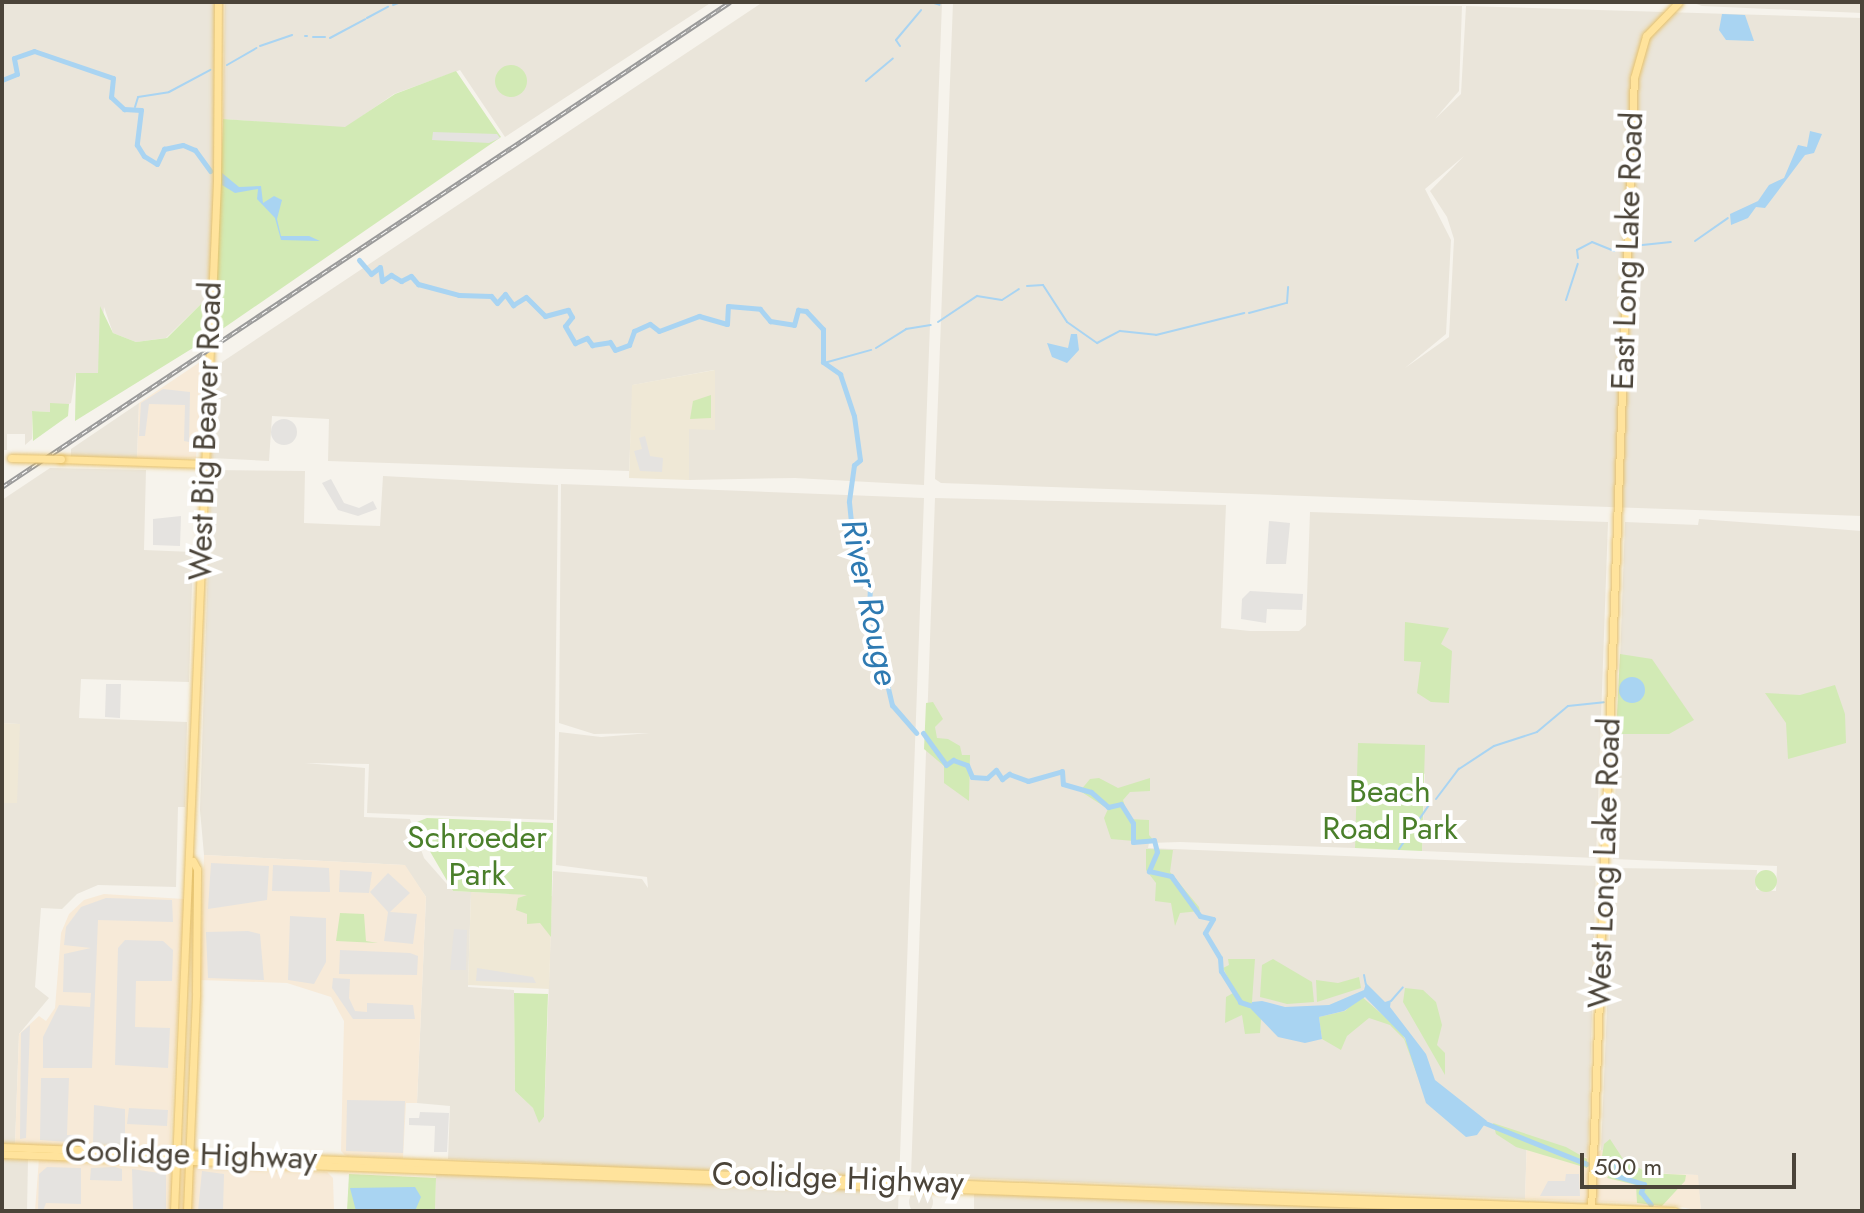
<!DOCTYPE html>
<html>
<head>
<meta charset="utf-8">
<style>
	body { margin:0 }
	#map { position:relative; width:1864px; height:1213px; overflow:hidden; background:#f6f3ec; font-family:Jost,sans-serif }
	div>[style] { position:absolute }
	.residential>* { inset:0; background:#eae5da }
	.round { border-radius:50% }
	.commercial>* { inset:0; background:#f7ead8 }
	.education>* { inset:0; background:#efe8d6 }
	.green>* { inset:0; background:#d2eab5 }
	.parking>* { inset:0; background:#e5e3e0 }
	.water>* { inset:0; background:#a9d4f2 }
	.stream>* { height:2px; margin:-1px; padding:0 1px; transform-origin:1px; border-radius:1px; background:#a9d4f2 }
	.river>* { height:5px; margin:-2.5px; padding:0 2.5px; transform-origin:2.5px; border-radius:2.5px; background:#a9d4f2 }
	.roads { filter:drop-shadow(0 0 2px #e6c16a) drop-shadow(0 0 2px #e6c16a) }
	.major>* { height:7px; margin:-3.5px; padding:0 3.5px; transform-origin:3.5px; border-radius:3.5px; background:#ffe39c }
	.rail>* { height:5px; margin-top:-2.5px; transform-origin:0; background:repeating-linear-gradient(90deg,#fff 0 6px,#9a9a9a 0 12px); box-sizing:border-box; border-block:2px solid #9a9a9a }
	.bridges { filter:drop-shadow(0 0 2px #e6c16a) drop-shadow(0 0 2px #e6c16a) }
	.major-bridge>* { height:7px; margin:-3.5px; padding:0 3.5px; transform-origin:3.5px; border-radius:3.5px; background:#ffe39c }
	span { translate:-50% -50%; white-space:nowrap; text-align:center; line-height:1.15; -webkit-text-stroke:8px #fff; paint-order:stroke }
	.street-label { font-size:32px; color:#4b4439 }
	.park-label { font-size:32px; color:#4a7f2a }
	.water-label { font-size:34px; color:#2e7ab2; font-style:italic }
	.frame { position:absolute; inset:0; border:4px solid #4b4439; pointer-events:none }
	.scale { position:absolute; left:1580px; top:1153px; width:216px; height:36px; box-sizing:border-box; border:4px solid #4b4439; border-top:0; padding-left:10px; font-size:24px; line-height:28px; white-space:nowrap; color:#4b4439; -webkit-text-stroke:6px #fff; paint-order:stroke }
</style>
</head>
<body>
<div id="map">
	<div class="residential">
		<i style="clip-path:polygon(2px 2px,215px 2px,215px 32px,216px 188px,209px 285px,203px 302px,166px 338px,136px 342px,113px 333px,104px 307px,98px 374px,76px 373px,71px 403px,50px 412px,32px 411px,32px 439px,25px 445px,25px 434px,7px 434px,7px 450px,2px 450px)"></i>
		<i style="clip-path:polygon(225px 2px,712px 2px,505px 137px,460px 70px,394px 94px,345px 128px,223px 119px)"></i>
		<i style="clip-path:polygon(763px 2px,942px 2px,924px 485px,795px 478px,689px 480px,689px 429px,715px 429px,714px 370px,633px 385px,629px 471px,328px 461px,329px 419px,272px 416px,269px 461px,211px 458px,210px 370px)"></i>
		<i style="clip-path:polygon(evenodd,953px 2px,1462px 6px,1459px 91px,1435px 119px,1461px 94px,1466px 6px,1862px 18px,1862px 516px,941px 483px,935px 479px,953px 2px,1464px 156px,1430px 191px,1447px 217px,1454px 239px,1449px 337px,1405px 368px,1446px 334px,1451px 240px,1425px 189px,1464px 156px)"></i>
		<i style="clip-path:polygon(1691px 2px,1862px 2px,1862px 13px,1702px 6px)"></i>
		<i style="clip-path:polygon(139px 403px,137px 459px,71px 457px,71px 449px)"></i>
		<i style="clip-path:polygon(50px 468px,146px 470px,144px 550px,193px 552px,189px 682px,81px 679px,79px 718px,187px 722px,185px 807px,178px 807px,176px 887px,98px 885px,77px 894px,62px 909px,41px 908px,35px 987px,49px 998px,19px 1034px,15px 1145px,2px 1145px,2px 803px,16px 803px,19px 724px,2px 723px,2px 500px)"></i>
		<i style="clip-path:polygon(211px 470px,305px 471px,304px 523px,350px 525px,380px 526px,383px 476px,558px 485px,554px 820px,367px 813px,369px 764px,305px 763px,365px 768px,364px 817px,410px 819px,424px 858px,453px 891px,471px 892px,468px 987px,514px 990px,515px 1091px,544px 1118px,553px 871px,642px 879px,648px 888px,647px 877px,556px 865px,559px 732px,601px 737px,650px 733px,594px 734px,559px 723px,561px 484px,924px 498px,898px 1211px,435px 1211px,436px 1173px,541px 1175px,542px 1163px,448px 1159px,450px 1106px,417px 1103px,426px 897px,404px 865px,204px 855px,200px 810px)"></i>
		<i style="clip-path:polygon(935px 498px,1226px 505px,1221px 628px,1250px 631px,1299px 631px,1306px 625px,1310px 512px,1608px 522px,1596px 858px,1422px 851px,1425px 774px,1359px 743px,1355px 848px,1180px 842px,1149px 843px,1148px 848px,1596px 866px,1588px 1158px,1527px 1138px,1525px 1199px,911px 1176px)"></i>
		<i style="clip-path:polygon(1699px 519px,1862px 531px,1862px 1211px,1701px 1211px,1697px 1175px,1648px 1173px,1601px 1150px,1613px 868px,1757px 870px,1756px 890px,1776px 891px,1777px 866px,1613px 859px,1625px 522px,1698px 525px)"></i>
		<i style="clip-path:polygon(2px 1156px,28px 1159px,27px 1211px,2px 1211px)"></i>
		<i class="round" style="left:909px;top:1190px;width:24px;height:24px"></i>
		<i style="clip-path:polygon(974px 1194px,1239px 1203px,1430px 1211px,974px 1211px)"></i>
	</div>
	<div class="commercial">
		<i style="clip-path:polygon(203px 360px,196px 458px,137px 459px,139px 403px)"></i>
		<i style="clip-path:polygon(204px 855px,405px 865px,426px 897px,417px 1103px,406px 1103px,403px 1158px,346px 1156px,341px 1151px,344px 1021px,331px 997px,287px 983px,200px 980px)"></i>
		<i style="clip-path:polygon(104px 894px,184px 899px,170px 1150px,15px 1145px,19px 1034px,39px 1016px,46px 1021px,55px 1008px,61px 933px,69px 914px,84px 900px)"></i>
		<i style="clip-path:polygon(1527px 1138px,1575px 1156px,1588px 1158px,1601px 1150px,1648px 1173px,1698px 1175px,1701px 1211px,1665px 1204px,1525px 1199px)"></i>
		<i style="clip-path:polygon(39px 1158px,327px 1172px,333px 1178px,334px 1211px,35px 1211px)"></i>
	</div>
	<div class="education">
		<i style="clip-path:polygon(715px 370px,715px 430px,689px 429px,689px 480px,629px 478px,632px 385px)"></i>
		<i style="clip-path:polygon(2px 723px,20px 724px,17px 803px,2px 803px)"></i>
		<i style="clip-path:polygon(471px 892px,552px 896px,549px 989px,468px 985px)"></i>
	</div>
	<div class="green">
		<i class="round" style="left:495px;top:65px;width:32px;height:32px"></i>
		<i style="clip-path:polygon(456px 71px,501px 137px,215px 334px,223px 119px,345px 127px,395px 94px)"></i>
		<i style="clip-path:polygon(203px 302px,201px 343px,75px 421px,76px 373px,98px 373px,100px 306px,113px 333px,136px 342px,167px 338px)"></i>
		<i style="clip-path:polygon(711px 395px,711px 418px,690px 419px,693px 401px)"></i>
		<i style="clip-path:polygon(50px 403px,69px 404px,68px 416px,33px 441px,32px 411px,50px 412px)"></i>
		<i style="clip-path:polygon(1405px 622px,1449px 628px,1441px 644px,1452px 651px,1449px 703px,1431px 702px,1417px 693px,1421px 662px,1404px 661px)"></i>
		<i style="clip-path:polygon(1620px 654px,1652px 659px,1694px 720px,1669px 734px,1616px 734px)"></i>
		<i style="clip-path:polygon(1835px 685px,1845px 714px,1846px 743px,1788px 759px,1786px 723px,1765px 693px,1800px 695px)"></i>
		<i style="clip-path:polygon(933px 702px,943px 719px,935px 727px,937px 738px,948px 739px,960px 746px,962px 755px,970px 755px,969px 801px,944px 783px,944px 766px,924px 749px,926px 703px)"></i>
		<i style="clip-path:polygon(1358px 743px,1425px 745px,1422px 851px,1355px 848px)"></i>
		<i style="clip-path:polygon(1099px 778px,1118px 788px,1150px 778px,1150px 791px,1130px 792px,1123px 800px,1129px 819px,1149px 820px,1149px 835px,1156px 843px,1111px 839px,1104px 818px,1108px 809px,1080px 791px,1090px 779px)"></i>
		<i style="clip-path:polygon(427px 818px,553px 823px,551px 937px,540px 923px,527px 924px,527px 914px,516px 910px,518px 898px,527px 895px,453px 891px,421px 836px,417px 822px)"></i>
		<i style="clip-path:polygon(1146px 849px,1173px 850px,1170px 872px,1199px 907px,1200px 911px,1180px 913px,1175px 926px,1171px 903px,1155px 901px,1156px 883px,1146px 870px)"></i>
		<i class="round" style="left:1755px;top:870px;width:22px;height:22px"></i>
		<i style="clip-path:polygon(340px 913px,364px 914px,366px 941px,378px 943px,336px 941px)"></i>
		<i style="clip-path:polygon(1228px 959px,1255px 959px,1252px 1002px,1261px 1019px,1260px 1033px,1245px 1034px,1242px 1015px,1225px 1023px,1226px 997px,1235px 992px,1223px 968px,1229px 965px)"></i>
		<i style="clip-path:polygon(1273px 959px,1312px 982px,1314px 1002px,1287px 1004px,1260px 997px,1262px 965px)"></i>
		<i style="clip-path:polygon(1359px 977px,1361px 988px,1317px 1002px,1316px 980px,1338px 983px)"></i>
		<i style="clip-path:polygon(1405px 988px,1423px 990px,1436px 1002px,1442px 1025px,1437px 1045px,1445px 1053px,1445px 1075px,1403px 1002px)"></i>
		<i style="clip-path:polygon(514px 993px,548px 994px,544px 1117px,539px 1123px,533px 1108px,515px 1091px)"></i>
		<i style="clip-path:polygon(1361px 996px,1400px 1030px,1412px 1052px,1419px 1080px,1404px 1039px,1390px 1025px,1369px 1018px,1347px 1036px,1341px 1050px,1322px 1039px,1319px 1017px,1345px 1011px)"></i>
		<i style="clip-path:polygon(1493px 1123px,1566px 1147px,1587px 1159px,1587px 1168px,1516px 1147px,1496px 1134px)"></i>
		<i style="clip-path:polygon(1610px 1139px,1623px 1159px,1648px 1173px,1686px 1175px,1685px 1181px,1662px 1206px,1637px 1203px,1636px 1185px,1607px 1178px,1614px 1168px,1600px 1168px,1604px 1144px)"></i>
		<i style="clip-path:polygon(349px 1174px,436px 1178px,435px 1211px,347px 1211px)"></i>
	</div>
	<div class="parking">
		<i style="clip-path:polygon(433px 132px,497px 134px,500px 138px,489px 143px,432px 140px)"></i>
		<i style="clip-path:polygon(163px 389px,190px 392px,189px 442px,184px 441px,185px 405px,149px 404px,145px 436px,139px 436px,141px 403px)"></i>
		<i class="round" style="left:271px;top:419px;width:26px;height:26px"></i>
		<i style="clip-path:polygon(645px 436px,650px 456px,663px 458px,662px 472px,640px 471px,634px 451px,642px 449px,639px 438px)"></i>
		<i style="clip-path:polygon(331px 479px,344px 503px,359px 508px,373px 501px,377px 509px,358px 516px,338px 510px,322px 483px)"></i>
		<i style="clip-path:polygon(181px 516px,180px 546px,153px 545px,153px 519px)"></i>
		<i style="clip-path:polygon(1269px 521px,1290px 523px,1286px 564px,1266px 564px)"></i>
		<i style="clip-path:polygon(1250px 591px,1303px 594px,1302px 610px,1267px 609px,1266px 623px,1241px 619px,1242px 599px)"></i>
		<i style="clip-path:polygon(106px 684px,121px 684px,120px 718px,105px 717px)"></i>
		<i style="clip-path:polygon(211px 863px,269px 866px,267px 900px,208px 909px)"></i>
		<i style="clip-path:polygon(273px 865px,329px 868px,330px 892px,272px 891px)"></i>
		<i style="clip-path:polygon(340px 870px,372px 872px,369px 893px,339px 892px)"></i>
		<i style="clip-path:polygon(388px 873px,410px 893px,390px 912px,417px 914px,413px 944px,384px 941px,388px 912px,370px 892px)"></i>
		<i style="clip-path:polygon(106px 898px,172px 900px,173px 922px,98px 920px,92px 1068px,43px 1068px,43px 1037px,59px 1005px,90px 1007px,91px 993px,63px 992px,64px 954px,91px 948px,64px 945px,66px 927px,81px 907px)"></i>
		<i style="clip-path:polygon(290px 916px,326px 918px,326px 962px,314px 984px,288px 980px)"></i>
		<i style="clip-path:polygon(454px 929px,467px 930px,466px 970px,450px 970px)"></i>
		<i style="clip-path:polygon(248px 931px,260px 934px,264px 980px,208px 978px,206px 932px)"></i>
		<i style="clip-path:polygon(125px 940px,163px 941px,173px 950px,172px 981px,136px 981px,135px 1027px,170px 1028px,168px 1068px,115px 1065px,118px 948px)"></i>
		<i style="clip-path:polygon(340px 950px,410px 953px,418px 956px,417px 975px,339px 974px)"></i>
		<i style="clip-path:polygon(477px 968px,533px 977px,536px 983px,476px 981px)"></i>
		<i style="clip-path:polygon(333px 978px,350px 979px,349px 998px,355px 1011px,367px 1012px,367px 1003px,413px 1005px,415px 1019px,353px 1019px,332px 988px)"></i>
		<i style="clip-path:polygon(30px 1025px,26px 1138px,20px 1139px,21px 1033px)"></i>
		<i style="clip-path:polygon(41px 1078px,69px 1078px,67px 1135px,83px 1136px,83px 1143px,40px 1140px)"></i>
		<i style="clip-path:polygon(347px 1100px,405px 1101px,403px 1153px,346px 1151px)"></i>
		<i style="clip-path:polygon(94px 1105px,125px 1109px,125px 1145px,93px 1145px)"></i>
		<i style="clip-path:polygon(129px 1108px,168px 1110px,167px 1126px,127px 1124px)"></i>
		<i style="clip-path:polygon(420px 1112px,449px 1113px,447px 1152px,434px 1152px,435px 1126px,409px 1125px,409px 1118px,419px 1118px)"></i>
		<i style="clip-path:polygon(47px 1167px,81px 1168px,81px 1204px,46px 1203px,43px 1211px,38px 1211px,39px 1174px)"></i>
		<i style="clip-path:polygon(115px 1167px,122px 1169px,122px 1181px,90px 1180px,91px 1168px)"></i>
		<i style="clip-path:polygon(132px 1169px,166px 1174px,166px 1209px,133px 1210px)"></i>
		<i style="clip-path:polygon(202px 1171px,224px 1174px,223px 1211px,198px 1211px)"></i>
		<i style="clip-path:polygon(1566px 1174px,1579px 1174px,1580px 1196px,1540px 1196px,1548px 1181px,1565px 1181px)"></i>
	</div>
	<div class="water">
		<i style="clip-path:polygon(1722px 14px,1745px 15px,1754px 41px,1726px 40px,1719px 30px)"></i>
		<i style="clip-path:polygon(1810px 131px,1822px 134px,1814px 153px,1805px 155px,1765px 208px,1756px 207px,1748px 218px,1731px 225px,1730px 214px,1758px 201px,1769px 185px,1784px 178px,1798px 145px,1807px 147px)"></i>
		<i style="clip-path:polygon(222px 173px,239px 187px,261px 186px,263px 203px,274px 196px,282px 200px,277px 219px,281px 236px,309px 236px,320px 241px,281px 240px,275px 218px,257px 199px,258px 189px,235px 193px,222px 185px)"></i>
		<i style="clip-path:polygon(1071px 334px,1077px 334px,1079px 350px,1067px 363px,1052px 357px,1047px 343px,1068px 348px)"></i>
		<i class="round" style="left:1619px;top:677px;width:26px;height:26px"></i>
		<i style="clip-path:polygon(1366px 983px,1385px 1002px,1391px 1000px,1390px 1007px,1426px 1054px,1435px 1080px,1487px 1121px,1477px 1135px,1466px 1137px,1426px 1103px,1405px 1038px,1365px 997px,1344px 1011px,1319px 1017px,1322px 1039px,1305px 1043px,1278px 1037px,1251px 1009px,1252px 1002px,1262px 1001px,1285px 1007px,1329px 1005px,1364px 990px)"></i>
		<i style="clip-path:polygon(415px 1187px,421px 1197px,415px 1211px,356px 1211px,350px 1188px)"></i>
	</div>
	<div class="stream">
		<i style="left:931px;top:2px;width:9px;rotate:18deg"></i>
		<i style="left:393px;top:5px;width:9px;rotate:-21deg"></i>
		<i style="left:367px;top:18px;width:24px;rotate:-28deg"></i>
		<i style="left:305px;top:36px;width:2px"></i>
		<i style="left:313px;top:37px;width:12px"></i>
		<i style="left:330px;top:38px;width:40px;rotate:-28deg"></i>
		<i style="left:260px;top:46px;width:34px;rotate:-19deg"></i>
		<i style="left:900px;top:46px;width:7px;rotate:-124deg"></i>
		<i style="left:896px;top:40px;width:39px;rotate:-50deg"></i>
		<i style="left:227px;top:65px;width:34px;rotate:-30deg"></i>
		<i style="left:866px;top:81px;width:35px;rotate:-40deg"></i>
		<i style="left:135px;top:107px;width:10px;rotate:-73deg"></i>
		<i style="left:138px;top:97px;width:31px;rotate:-9deg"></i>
		<i style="left:169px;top:92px;width:47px;rotate:-28.2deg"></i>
		<i style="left:1695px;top:241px;width:40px;rotate:-34.9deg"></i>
		<i style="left:1633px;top:246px;width:38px;rotate:-6deg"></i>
		<i style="left:1578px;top:258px;width:8px;rotate:-97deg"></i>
		<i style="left:1577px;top:250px;width:17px;rotate:-28deg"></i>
		<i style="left:1592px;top:242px;width:24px;rotate:22deg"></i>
		<i style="left:1027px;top:286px;width:16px;rotate:-4deg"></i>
		<i style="left:1043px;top:285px;width:44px;rotate:57deg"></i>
		<i style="left:1067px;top:322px;width:37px;rotate:35deg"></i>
		<i style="left:1097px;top:343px;width:26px;rotate:-28deg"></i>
		<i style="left:1120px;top:331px;width:36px;rotate:6deg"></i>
		<i style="left:1156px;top:335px;width:91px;rotate:-14deg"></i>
		<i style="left:1566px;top:300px;width:38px;rotate:-72deg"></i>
		<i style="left:1249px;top:313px;width:39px;rotate:-15deg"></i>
		<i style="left:1287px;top:303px;width:16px;rotate:-86deg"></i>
		<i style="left:938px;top:322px;width:47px;rotate:-33.7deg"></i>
		<i style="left:977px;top:296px;width:25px;rotate:9deg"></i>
		<i style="left:1002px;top:300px;width:20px;rotate:-33deg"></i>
		<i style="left:876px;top:348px;width:36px;rotate:-32deg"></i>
		<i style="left:906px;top:329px;width:25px;rotate:-9deg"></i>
		<i style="left:824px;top:363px;width:49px;rotate:-15.5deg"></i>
		<i style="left:1436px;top:799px;width:38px;rotate:-53deg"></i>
		<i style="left:1459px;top:769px;width:42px;rotate:-33.3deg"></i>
		<i style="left:1494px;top:746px;width:45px;rotate:-18deg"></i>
		<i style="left:1537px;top:732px;width:40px;rotate:-40deg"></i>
		<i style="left:1568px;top:706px;width:36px;rotate:-6deg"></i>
		<i style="left:1399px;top:849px;width:57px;rotate:-55.8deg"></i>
		<i style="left:1364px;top:975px;width:10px;rotate:79deg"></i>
		<i style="left:1391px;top:1001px;width:18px;rotate:-49deg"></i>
	</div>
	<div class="river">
		<i style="left:2px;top:80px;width:16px;rotate:-22deg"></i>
		<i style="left:17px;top:74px;width:16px;rotate:-101deg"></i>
		<i style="left:14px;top:58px;width:21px;rotate:-19deg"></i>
		<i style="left:34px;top:51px;width:83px;rotate:18.9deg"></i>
		<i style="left:113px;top:78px;width:19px;rotate:96deg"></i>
		<i style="left:111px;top:97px;width:18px;rotate:43deg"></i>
		<i style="left:124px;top:109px;width:17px;rotate:3deg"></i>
		<i style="left:141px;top:110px;width:35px;rotate:97deg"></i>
		<i style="left:137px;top:145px;width:13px;rotate:58deg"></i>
		<i style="left:144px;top:156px;width:15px;rotate:32deg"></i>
		<i style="left:157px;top:164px;width:17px;rotate:-65deg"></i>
		<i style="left:164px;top:149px;width:19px;rotate:-12deg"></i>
		<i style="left:183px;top:145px;width:13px;rotate:23deg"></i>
		<i style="left:195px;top:150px;width:26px;rotate:54deg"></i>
		<i style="left:359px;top:260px;width:18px;rotate:49deg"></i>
		<i style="left:371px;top:274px;width:11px;rotate:-38deg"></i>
		<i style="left:380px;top:267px;width:14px;rotate:82deg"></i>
		<i style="left:382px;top:281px;width:11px;rotate:-34deg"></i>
		<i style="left:391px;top:275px;width:12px;rotate:31deg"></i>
		<i style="left:401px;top:281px;width:11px;rotate:-27deg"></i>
		<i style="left:411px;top:276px;width:11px;rotate:49deg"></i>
		<i style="left:418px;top:284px;width:42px;rotate:15deg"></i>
		<i style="left:459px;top:295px;width:32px;rotate:2deg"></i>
		<i style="left:491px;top:296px;width:9px;rotate:49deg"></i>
		<i style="left:497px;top:303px;width:12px;rotate:-48deg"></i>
		<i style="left:505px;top:294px;width:14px;rotate:54deg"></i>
		<i style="left:513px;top:305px;width:15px;rotate:-32deg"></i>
		<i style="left:526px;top:297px;width:27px;rotate:45deg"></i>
		<i style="left:545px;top:316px;width:24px;rotate:-15deg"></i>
		<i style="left:568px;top:310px;width:8px;rotate:60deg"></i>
		<i style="left:572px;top:317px;width:11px;rotate:128deg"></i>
		<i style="left:565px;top:326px;width:20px;rotate:60deg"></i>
		<i style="left:575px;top:343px;width:13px;rotate:-23deg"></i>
		<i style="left:587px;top:338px;width:9px;rotate:54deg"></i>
		<i style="left:592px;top:345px;width:18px;rotate:-9deg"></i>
		<i style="left:610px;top:342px;width:9px;rotate:58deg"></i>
		<i style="left:615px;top:350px;width:15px;rotate:-20deg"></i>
		<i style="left:629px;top:345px;width:15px;rotate:-70deg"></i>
		<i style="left:634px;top:331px;width:17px;rotate:-24deg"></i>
		<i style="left:650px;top:324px;width:11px;rotate:38deg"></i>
		<i style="left:659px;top:331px;width:43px;rotate:-20.6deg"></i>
		<i style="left:699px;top:316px;width:29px;rotate:16deg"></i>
		<i style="left:727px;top:324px;width:18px;rotate:-87deg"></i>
		<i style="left:728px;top:306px;width:32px;rotate:5deg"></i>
		<i style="left:760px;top:309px;width:16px;rotate:50deg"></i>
		<i style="left:770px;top:321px;width:24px;rotate:9deg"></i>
		<i style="left:794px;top:325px;width:16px;rotate:-75deg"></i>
		<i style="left:798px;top:310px;width:8px;rotate:7deg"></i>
		<i style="left:806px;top:311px;width:25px;rotate:47deg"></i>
		<i style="left:823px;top:329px;width:33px;rotate:90deg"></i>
		<i style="left:823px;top:362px;width:21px;rotate:35deg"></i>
		<i style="left:840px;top:374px;width:44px;rotate:71.6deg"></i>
		<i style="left:854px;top:416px;width:44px;rotate:82.2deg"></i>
		<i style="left:860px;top:460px;width:8px;rotate:140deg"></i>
		<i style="left:854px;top:465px;width:37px;rotate:98deg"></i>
		<i style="left:849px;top:502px;width:50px;rotate:84.3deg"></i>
		<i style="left:854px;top:552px;width:23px;rotate:75deg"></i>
		<i style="left:860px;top:574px;width:14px;rotate:45deg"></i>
		<i style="left:870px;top:584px;width:23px;rotate:92deg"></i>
		<i style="left:869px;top:607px;width:101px;rotate:76.8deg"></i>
		<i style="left:892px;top:705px;width:37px;rotate:49deg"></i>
		<i style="left:923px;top:733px;width:39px;rotate:54deg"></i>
		<i style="left:946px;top:765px;width:9px;rotate:-36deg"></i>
		<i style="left:953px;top:760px;width:15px;rotate:20deg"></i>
		<i style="left:967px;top:765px;width:13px;rotate:67deg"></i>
		<i style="left:972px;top:777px;width:15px;rotate:4deg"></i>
		<i style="left:987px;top:778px;width:12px;rotate:-42deg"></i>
		<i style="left:996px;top:770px;width:11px;rotate:56deg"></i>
		<i style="left:1002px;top:779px;width:9px;rotate:-36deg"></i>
		<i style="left:1009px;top:774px;width:20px;rotate:20deg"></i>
		<i style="left:1028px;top:781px;width:35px;rotate:-16deg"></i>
		<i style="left:1062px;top:771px;width:13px;rotate:86deg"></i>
		<i style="left:1063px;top:784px;width:29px;rotate:16deg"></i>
		<i style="left:1091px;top:792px;width:23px;rotate:41deg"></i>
		<i style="left:1108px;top:807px;width:13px;rotate:-13deg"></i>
		<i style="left:1121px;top:804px;width:22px;rotate:58deg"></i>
		<i style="left:1133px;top:823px;width:19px;rotate:90deg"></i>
		<i style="left:1133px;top:842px;width:21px;rotate:-5deg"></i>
		<i style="left:1154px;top:840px;width:12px;rotate:76deg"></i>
		<i style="left:1157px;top:852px;width:21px;rotate:113deg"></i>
		<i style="left:1149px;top:871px;width:23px;rotate:13deg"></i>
		<i style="left:1171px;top:876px;width:49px;rotate:54.1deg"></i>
		<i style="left:1200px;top:916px;width:13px;rotate:13deg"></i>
		<i style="left:1213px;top:919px;width:16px;rotate:120deg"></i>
		<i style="left:1205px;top:933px;width:29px;rotate:59deg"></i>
		<i style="left:1220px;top:958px;width:13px;rotate:86deg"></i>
		<i style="left:1221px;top:971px;width:36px;rotate:58deg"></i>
		<i style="left:1240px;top:1002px;width:19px;rotate:18deg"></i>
		<i style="left:1480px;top:1121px;width:115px;rotate:21.9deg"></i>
		<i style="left:1599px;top:1161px;width:17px"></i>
		<i style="left:1616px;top:1161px;width:15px;rotate:86deg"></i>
		<i style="left:1617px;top:1176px;width:28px;rotate:17deg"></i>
		<i style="left:1644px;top:1184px;width:9px;rotate:111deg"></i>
		<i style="left:1641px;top:1192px;width:16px;rotate:52deg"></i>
	</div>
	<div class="roads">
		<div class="major">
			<i style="left:61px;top:459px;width:142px;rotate:2deg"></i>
			<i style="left:2px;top:1147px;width:1674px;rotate:2.19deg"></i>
			<i style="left:2px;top:1154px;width:1554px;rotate:2.1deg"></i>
			<i style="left:174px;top:1211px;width:1031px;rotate:-87.61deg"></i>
			<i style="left:217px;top:181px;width:179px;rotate:-89.7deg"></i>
			<i style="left:187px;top:1211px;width:219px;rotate:-87.6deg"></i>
			<i style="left:196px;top:992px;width:123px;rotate:-89.5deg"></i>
			<i style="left:197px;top:869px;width:9px;rotate:-117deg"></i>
			<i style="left:1591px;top:1211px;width:1134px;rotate:-87.83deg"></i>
			<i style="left:1634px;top:78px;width:44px;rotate:-74.1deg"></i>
			<i style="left:1646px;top:36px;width:47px;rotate:-45.9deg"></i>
		</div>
	</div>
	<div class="rail">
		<i style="left:2px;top:487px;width:875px;rotate:-33.67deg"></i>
	</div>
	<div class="bridges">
		<div class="major-bridge">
			<i style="left:11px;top:458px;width:50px;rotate:1.1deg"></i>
		</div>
	</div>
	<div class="street-label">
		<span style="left:1627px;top:251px;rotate:-88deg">East Long Lake Road</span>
		<span style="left:205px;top:431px;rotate:-88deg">West Big Beaver Road</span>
		<span style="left:1604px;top:863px;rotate:-88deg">West Long Lake Road</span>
		<span style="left:191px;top:1154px;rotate:2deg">Coolidge Highway</span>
		<span style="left:838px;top:1178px;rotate:2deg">Coolidge Highway</span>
	</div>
	<div class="park-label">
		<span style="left:1390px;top:810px">Beach<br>Road Park</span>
		<span style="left:477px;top:856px">Schroeder<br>Park</span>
	</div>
	<div class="water-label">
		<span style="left:870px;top:602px;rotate:78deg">River Rouge</span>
	</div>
	<div class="frame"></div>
	<div class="scale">500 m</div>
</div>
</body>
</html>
